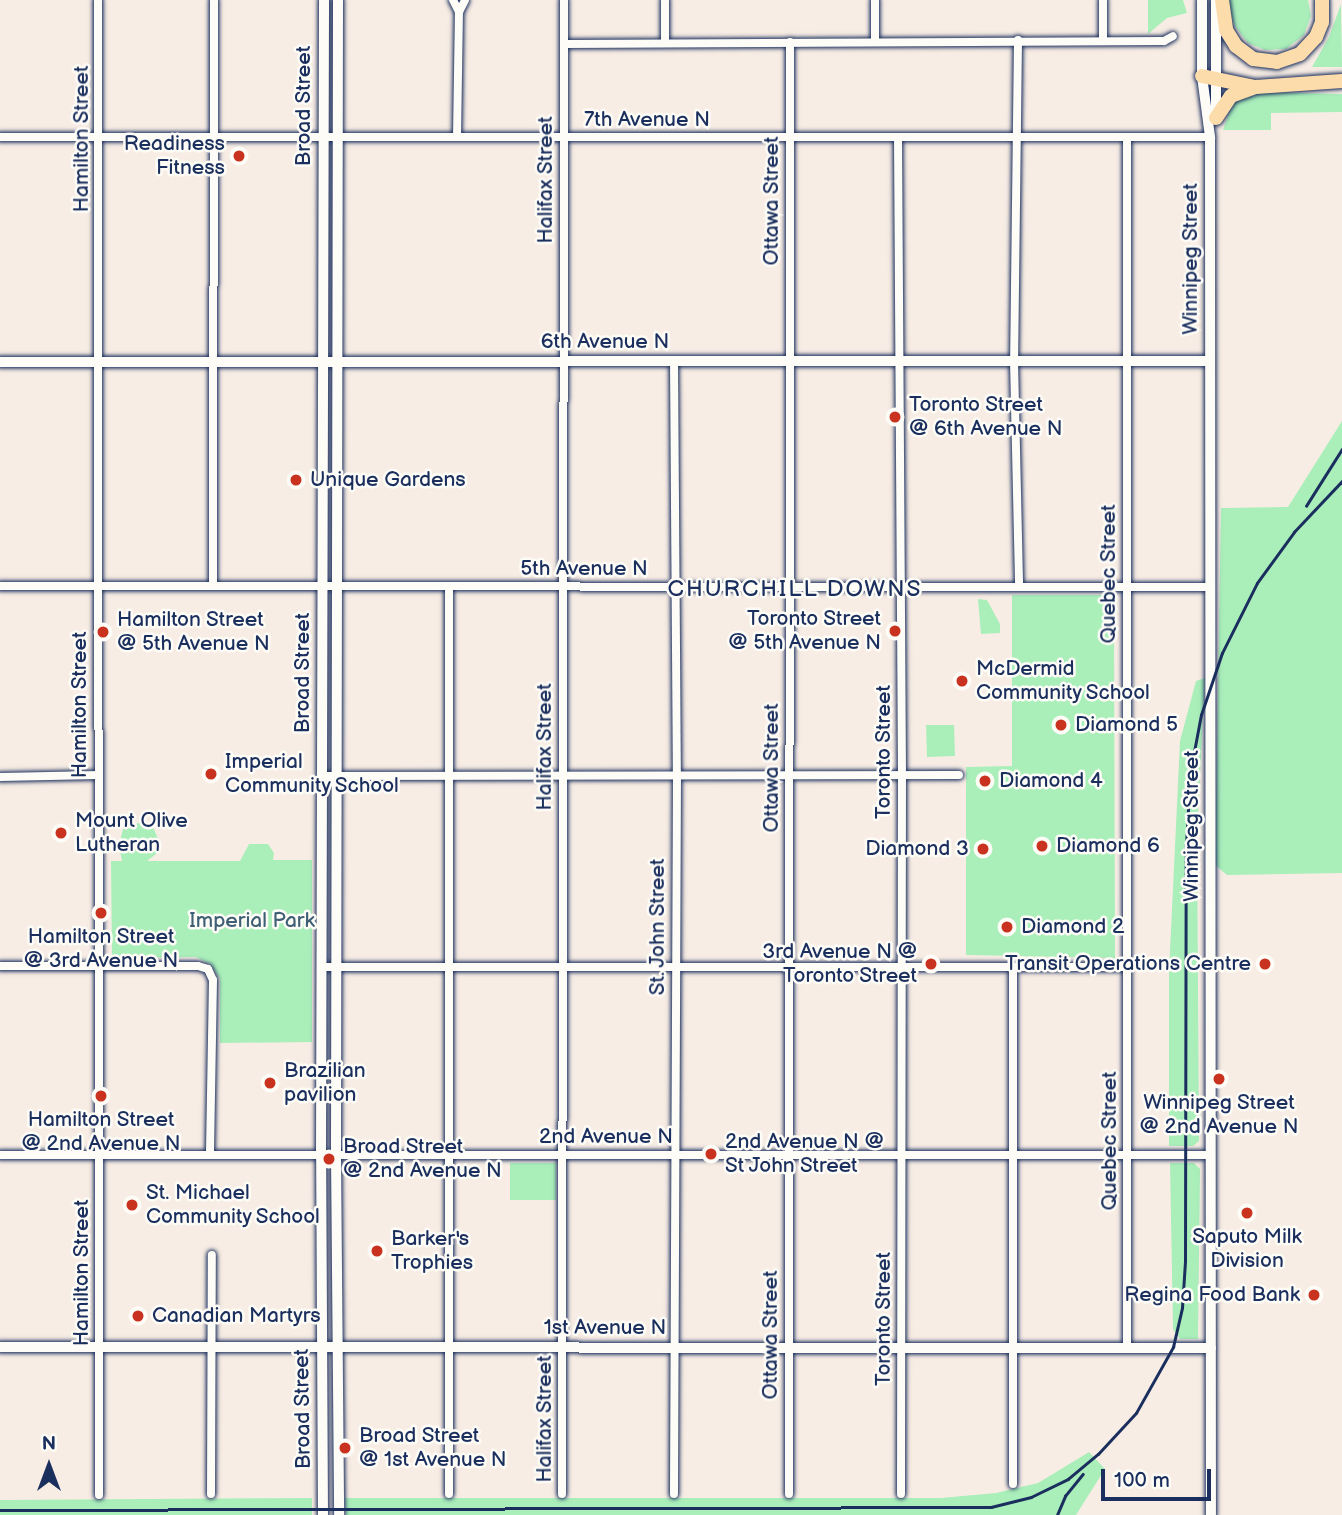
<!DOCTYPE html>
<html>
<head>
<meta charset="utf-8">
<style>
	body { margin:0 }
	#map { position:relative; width:1342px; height:1515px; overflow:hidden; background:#f8ede4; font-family:"Balsamiq Sans",sans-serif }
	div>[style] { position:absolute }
	.green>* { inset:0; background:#aaefba }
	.roads { filter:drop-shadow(0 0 2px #1b2f5e) drop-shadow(0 0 2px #1b2f5e) }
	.minor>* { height:8px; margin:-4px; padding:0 4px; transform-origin:4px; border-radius:4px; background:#fdfcf7 }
	.tertiary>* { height:10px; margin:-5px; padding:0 5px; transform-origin:5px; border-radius:5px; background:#fdfcf7 }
	.secondary>* { height:10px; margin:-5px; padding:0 5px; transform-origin:5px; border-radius:5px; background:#fdfcf7 }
	.motorway>* { height:14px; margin:-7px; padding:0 7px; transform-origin:7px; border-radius:7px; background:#fddcac }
	.rail>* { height:2.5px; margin:-1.25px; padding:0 1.25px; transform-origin:1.25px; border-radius:1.25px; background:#1b2f5e }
	.dots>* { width:19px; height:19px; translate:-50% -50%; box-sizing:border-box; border:4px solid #fdfcf7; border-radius:50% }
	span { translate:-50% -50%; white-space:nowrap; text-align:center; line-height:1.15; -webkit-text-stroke:5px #fdfcf7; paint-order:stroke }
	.street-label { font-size:21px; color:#1b2f5e }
	.poi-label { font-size:21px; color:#1b2f5e }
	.right { translate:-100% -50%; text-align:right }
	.left { translate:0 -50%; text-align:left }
	.park-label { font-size:21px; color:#3f5f75 }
	.neighbourhood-label { font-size:23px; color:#1b2f5e; letter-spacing:2px }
	.north { position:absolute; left:14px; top:1431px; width:70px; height:70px; -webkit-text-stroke:5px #fdfcf7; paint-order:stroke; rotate:0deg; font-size:19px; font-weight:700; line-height:28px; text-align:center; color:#1b2f5e }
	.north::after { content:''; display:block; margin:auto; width:24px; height:32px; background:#1b2f5e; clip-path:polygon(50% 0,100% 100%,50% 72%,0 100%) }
	.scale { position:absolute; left:1101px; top:1469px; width:110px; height:32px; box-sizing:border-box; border:4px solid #1b2f5e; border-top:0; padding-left:9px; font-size:21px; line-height:24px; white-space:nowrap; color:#1b2f5e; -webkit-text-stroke:5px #fdfcf7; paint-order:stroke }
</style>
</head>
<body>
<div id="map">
	<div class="green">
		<i style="clip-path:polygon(1148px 0,1183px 0,1187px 13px,1167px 18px,1148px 34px)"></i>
		<i style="clip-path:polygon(1228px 0,1308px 0,1311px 16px,1304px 35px,1286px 49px,1265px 50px,1248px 43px,1234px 25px)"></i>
		<i style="clip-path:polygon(1341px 4px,1342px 67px,1312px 67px,1329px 37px)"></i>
		<i style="clip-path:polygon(1259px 92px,1342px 94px,1342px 112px,1271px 113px,1271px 130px,1223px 130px,1233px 101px)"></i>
		<i style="clip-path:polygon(1342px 421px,1342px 873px,1227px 875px,1215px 865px,1221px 508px,1288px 507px)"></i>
		<i style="clip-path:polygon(1012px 595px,1114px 595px,1115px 958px,966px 955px,966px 767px,1012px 766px)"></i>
		<i style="clip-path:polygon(978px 599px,987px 600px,1000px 624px,1000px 633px,981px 634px)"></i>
		<i style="clip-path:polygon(1205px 678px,1197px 834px,1199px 1141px,1193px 1146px,1169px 1146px,1169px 972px,1180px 741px,1196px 681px)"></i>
		<i style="clip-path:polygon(926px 725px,954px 725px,955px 756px,927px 757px)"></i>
		<i style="clip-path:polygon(143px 821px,152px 825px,160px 843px,156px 854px,147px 861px,240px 861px,249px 844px,268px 844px,274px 853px,273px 860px,312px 860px,312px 1042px,220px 1043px,220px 979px,210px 964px,196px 957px,112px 958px,111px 861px,122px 861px,119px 846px,123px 829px)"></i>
		<i style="clip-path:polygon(510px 1163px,556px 1163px,556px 1200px,510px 1200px)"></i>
		<i style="clip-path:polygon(1170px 1163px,1194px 1163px,1200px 1169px,1198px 1339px,1180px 1339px,1173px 1329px)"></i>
		<i style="clip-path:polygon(1089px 1452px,1105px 1469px,1076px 1515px,346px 1515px,345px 1498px,941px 1498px,996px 1493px,1038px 1483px)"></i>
		<i style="clip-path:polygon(312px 1498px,312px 1515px,0 1515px,0 1500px)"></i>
	</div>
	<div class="roads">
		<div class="minor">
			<i style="left:98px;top:0;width:1495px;rotate:89.96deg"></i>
			<i style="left:453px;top:0;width:13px;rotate:63deg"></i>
			<i style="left:665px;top:0;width:43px;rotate:90deg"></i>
			<i style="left:875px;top:0;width:41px;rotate:90deg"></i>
			<i style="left:1103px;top:0;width:41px;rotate:90deg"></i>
			<i style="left:1018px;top:40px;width:321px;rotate:90.7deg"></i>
			<i style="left:1014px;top:361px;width:226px;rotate:88.7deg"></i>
			<i style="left:564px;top:44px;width:600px;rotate:-0.29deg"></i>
			<i style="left:1164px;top:41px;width:10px;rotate:-29deg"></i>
			<i style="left:0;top:137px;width:1210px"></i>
			<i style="left:457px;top:137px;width:125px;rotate:-89.1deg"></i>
			<i style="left:459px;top:12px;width:13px;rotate:-63deg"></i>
			<i style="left:898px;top:137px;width:638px;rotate:89.64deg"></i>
			<i style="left:902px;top:775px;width:719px;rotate:90.08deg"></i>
			<i style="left:1127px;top:137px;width:1210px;rotate:90deg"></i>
			<i style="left:674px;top:361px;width:414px;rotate:89.6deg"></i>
			<i style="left:677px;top:775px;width:719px;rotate:90.24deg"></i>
			<i style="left:0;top:586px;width:1211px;rotate:0.05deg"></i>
			<i style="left:213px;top:586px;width:586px;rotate:-89.9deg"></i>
			<i style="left:449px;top:586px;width:908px;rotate:90deg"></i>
			<i style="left:322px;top:776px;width:637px;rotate:-0.09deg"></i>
			<i style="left:0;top:777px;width:98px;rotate:-1.2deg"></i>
			<i style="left:0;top:966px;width:198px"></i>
			<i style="left:198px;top:966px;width:10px;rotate:17deg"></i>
			<i style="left:208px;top:969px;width:12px;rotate:66deg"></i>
			<i style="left:213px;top:980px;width:175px;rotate:91deg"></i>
			<i style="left:321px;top:967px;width:807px"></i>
			<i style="left:0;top:1155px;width:1211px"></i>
			<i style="left:1013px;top:1484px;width:517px;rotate:-90deg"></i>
			<i style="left:211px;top:1494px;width:239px;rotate:-89.8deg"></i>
			<i style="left:562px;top:1494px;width:1494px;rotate:-89.92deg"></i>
			<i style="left:789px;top:1494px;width:1452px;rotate:-89.96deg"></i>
		</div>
		<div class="tertiary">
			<i style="left:0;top:362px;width:1210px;rotate:-0.05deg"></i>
			<i style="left:0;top:1347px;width:1211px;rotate:0.05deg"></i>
		</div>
		<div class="secondary">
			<i style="left:338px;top:0;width:1155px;rotate:90.1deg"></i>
			<i style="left:336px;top:1155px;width:360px;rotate:89.5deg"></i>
			<i style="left:1202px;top:0;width:76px;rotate:90deg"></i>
			<i style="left:1202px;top:76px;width:62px;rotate:82.5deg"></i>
			<i style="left:1210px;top:137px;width:1378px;rotate:89.96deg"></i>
			<i style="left:1216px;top:118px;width:118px;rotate:-90deg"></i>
			<i style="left:323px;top:1515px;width:360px;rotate:-90.3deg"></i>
			<i style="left:321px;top:1155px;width:1155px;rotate:-89.85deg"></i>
		</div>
		<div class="motorway">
			<i style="left:1222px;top:0;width:30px;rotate:82deg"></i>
			<i style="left:1226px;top:30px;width:19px;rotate:58deg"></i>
			<i style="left:1236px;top:46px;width:21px;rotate:37deg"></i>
			<i style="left:1253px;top:59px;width:24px;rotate:7deg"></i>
			<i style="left:1277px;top:62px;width:24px;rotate:-19deg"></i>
			<i style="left:1300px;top:54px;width:23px;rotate:-47deg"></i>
			<i style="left:1316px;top:37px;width:16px;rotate:-68deg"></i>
			<i style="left:1322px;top:22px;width:22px;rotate:-90deg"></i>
			<i style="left:1202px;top:76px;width:53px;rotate:11.9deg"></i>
			<i style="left:1216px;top:118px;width:27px;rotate:-56deg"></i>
			<i style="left:1231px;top:96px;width:27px;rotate:-20deg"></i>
			<i style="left:1256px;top:87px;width:86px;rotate:-4deg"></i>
		</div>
	</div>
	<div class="rail">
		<i style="left:1306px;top:506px;width:67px;rotate:-57.7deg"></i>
		<i style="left:0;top:1510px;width:991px;rotate:-0.17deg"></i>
		<i style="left:991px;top:1507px;width:41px;rotate:-14deg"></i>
		<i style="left:1031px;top:1497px;width:41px;rotate:-25.9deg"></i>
		<i style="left:1068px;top:1479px;width:39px;rotate:-40deg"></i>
		<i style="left:1098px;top:1454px;width:56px;rotate:-47.2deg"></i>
		<i style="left:1136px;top:1413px;width:76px;rotate:-60.7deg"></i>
		<i style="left:1173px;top:1347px;width:40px;rotate:-77deg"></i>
		<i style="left:1182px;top:1308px;width:47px;rotate:-86.3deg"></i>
		<i style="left:1185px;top:1261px;width:416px;rotate:-89.9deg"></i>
		<i style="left:1186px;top:845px;width:72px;rotate:-86.8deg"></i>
		<i style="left:1190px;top:773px;width:59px;rotate:-79.3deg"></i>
		<i style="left:1201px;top:715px;width:65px;rotate:-71.3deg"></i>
		<i style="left:1222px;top:653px;width:78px;rotate:-63.4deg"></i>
		<i style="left:1257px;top:583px;width:63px;rotate:-54deg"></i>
		<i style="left:1294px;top:532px;width:70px;rotate:-46.7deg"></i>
		<i style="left:1057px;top:1515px;width:21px;rotate:-67deg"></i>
		<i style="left:1065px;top:1496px;width:28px;rotate:-51deg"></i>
	</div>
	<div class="dots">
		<i style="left:239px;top:156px;background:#c8321e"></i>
		<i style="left:895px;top:417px;background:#c8321e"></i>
		<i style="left:296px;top:480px;background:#c8321e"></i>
		<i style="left:895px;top:631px;background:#c8321e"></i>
		<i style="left:103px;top:632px;background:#c8321e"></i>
		<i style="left:962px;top:681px;background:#c8321e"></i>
		<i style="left:1061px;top:725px;background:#c8321e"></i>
		<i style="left:211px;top:774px;background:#c8321e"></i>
		<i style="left:985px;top:781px;background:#c8321e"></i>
		<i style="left:61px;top:833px;background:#c8321e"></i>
		<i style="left:1042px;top:846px;background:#c8321e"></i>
		<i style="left:983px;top:849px;background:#c8321e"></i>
		<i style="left:101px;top:913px;background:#c8321e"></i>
		<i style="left:1007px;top:927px;background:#c8321e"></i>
		<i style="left:931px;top:964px;background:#c8321e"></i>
		<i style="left:1265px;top:964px;background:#c8321e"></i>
		<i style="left:1219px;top:1079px;background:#c8321e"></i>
		<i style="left:270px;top:1083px;background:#c8321e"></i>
		<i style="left:101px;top:1096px;background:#c8321e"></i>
		<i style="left:711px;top:1154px;background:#c8321e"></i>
		<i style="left:329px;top:1159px;background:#c8321e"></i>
		<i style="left:132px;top:1205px;background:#c8321e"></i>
		<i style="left:1247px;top:1213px;background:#c8321e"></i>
		<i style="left:377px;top:1251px;background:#c8321e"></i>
		<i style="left:1314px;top:1295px;background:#c8321e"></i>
		<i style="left:138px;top:1316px;background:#c8321e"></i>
		<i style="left:345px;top:1448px;background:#c8321e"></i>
	</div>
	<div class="street-label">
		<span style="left:304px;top:106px;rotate:-90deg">Broad Street</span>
		<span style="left:647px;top:120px">7th Avenue N</span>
		<span style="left:82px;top:139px;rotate:-90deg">Hamilton Street</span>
		<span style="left:546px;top:180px;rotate:-90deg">Halifax Street</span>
		<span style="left:772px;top:201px;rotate:-90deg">Ottawa Street</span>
		<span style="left:1191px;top:259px;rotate:-90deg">Winnipeg Street</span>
		<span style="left:605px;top:342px">6th Avenue N</span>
		<span style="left:584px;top:569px">5th Avenue N</span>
		<span style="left:1109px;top:574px;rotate:-90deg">Quebec Street</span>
		<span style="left:303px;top:673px;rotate:-90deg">Broad Street</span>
		<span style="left:80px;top:705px;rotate:-90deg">Hamilton Street</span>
		<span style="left:545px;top:747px;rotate:-90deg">Halifax Street</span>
		<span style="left:884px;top:752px;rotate:-90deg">Toronto Street</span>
		<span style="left:772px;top:768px;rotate:-90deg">Ottawa Street</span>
		<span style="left:1192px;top:826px;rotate:-90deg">Winnipeg Street</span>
		<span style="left:658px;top:927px;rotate:-90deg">St. John Street</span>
		<span style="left:606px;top:1137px">2nd Avenue N</span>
		<span style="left:1110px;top:1141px;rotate:-90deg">Quebec Street</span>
		<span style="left:82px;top:1273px;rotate:-90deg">Hamilton Street</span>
		<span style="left:884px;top:1319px;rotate:-90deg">Toronto Street</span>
		<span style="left:605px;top:1328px">1st Avenue N</span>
		<span style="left:771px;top:1335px;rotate:-90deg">Ottawa Street</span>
		<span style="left:303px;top:1409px;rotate:-91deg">Broad Street</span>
		<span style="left:545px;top:1419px;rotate:-90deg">Halifax Street</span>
	</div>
	<div class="poi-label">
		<span class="right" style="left:225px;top:156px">Readiness<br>Fitness</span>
		<span class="left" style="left:909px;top:417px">Toronto Street<br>@ 6th Avenue N</span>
		<span class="left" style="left:310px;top:480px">Unique Gardens</span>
		<span class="right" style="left:881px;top:631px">Toronto Street<br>@ 5th Avenue N</span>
		<span class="left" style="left:117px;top:632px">Hamilton Street<br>@ 5th Avenue N</span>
		<span class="left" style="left:976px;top:681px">McDermid<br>Community School</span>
		<span class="left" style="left:1075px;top:725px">Diamond 5</span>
		<span class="left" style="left:225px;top:774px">Imperial<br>Community School</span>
		<span class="left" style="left:999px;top:781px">Diamond 4</span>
		<span class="left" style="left:75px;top:833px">Mount Olive<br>Lutheran</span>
		<span class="left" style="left:1056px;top:846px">Diamond 6</span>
		<span class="right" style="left:969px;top:849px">Diamond 3</span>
		<span class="left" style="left:1021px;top:927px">Diamond 2</span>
		<span style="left:101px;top:949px">Hamilton Street<br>@ 3rd Avenue N</span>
		<span class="right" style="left:917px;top:964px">3rd Avenue N @<br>Toronto Street</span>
		<span class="right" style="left:1251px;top:964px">Transit Operations Centre</span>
		<span class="left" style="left:284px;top:1083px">Brazilian<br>pavilion</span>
		<span style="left:1219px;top:1115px">Winnipeg Street<br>@ 2nd Avenue N</span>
		<span style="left:101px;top:1132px">Hamilton Street<br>@ 2nd Avenue N</span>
		<span class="left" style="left:725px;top:1154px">2nd Avenue N @<br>St John Street</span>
		<span class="left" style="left:343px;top:1159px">Broad Street<br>@ 2nd Avenue N</span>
		<span class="left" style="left:146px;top:1205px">St. Michael<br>Community School</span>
		<span style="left:1247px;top:1249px">Saputo Milk<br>Division</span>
		<span class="left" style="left:391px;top:1251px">Barker's<br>Trophies</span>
		<span class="right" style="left:1300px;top:1295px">Regina Food Bank</span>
		<span class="left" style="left:152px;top:1316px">Canadian Martyrs</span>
		<span class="left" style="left:359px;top:1448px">Broad Street<br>@ 1st Avenue N</span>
	</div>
	<div class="park-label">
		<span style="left:252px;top:921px">Imperial Park</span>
	</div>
	<div class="neighbourhood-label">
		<span style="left:795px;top:589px">CHURCHILL DOWNS</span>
	</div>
	<div class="north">N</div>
	<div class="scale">100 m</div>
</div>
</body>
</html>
